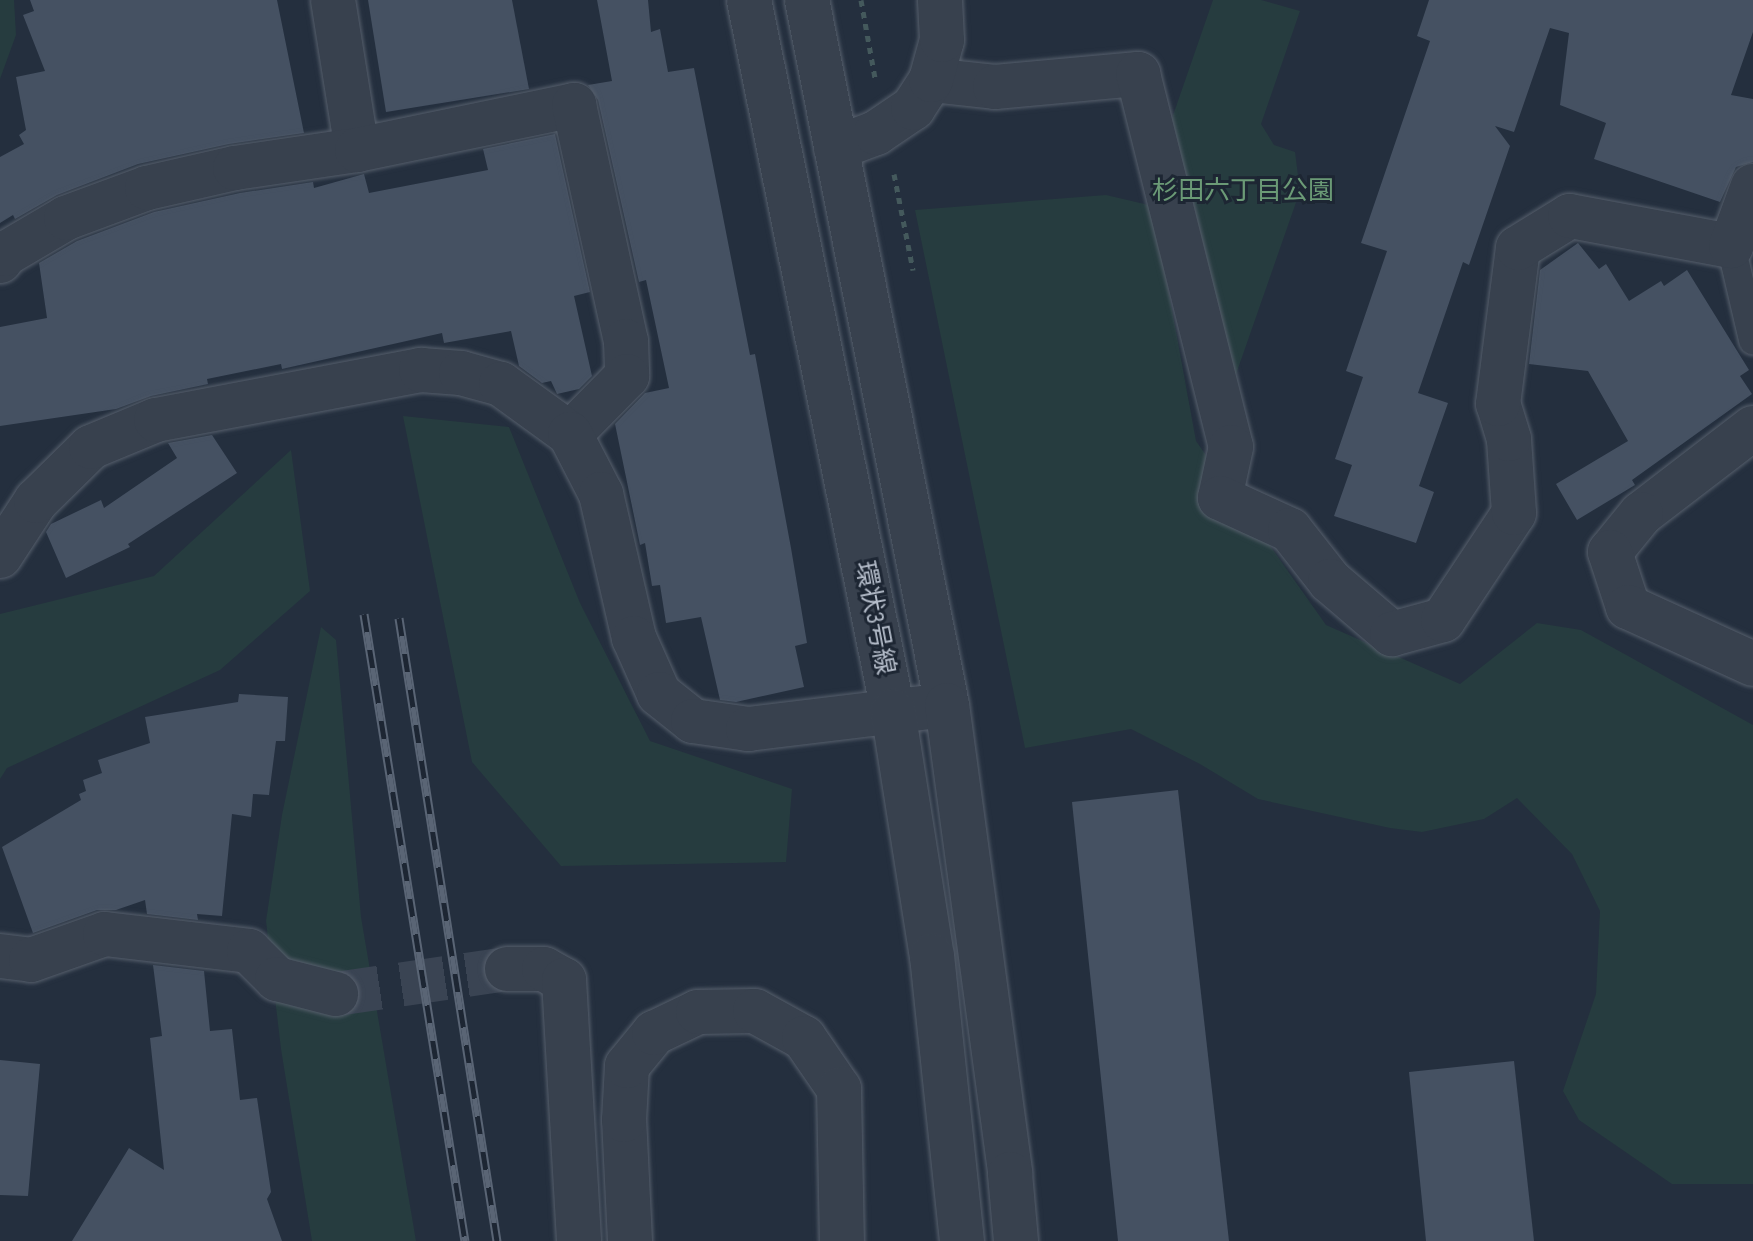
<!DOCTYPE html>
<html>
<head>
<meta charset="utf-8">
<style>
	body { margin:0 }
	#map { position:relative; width:1753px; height:1241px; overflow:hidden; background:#242f3e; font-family:"Sofia Sans Condensed","Noto Sans JP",sans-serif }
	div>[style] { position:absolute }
	.green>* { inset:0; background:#263c3f }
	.building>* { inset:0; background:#455162 }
	.minor-tunnel>* { height:44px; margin-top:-22px; transform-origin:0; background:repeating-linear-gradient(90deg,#3a4453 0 44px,transparent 0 66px) }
	.path>* { height:5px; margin-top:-2.5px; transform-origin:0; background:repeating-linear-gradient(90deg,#44595c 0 6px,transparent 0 12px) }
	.roads { filter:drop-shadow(0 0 2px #565f6c) drop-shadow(0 0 2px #565f6c) }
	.service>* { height:28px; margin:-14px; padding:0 14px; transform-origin:14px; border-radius:14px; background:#38414e }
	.minor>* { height:44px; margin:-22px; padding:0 22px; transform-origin:22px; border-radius:22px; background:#38414e }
	.tertiary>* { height:44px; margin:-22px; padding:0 22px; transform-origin:22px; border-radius:22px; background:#38414e }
	.rail>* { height:9px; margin-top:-4.5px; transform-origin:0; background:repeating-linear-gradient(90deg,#1d2633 0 18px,#5a6575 0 36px); box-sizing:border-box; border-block:2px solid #5a6575 }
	span { translate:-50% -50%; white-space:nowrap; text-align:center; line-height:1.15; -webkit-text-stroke:6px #1d2633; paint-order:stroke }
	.park-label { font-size:26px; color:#6b9a76 }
	.street-label { font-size:26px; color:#b4bcc9 }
</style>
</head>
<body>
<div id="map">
	<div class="green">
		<i style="clip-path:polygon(0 0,14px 0,16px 35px,0 79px)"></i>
		<i style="clip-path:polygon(1213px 0,1261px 0,1300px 11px,1261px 124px,1274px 145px,1295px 152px,1300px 191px,1234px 380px,1170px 124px)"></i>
		<i style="clip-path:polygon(1106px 195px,1153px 206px,1196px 441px,1326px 625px,1460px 684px,1537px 623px,1581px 630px,1753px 725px,1753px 1184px,1672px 1184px,1579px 1120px,1563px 1091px,1596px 994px,1600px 911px,1572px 854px,1517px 798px,1484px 819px,1422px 832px,1390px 828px,1258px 799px,1200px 764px,1131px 729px,1025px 748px,915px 210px)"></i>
		<i style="clip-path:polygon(403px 416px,509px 427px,580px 603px,650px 741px,792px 789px,786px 862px,561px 866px,472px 762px)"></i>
		<i style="clip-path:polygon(291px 450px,310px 591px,220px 670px,7px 768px,0 779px,0 614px,154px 576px)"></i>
		<i style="clip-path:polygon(321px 627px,336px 640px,361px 917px,416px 1241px,312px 1241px,281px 1049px,266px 921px,282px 815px)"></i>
	</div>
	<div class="building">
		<i style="clip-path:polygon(30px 0,277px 0,304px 133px,229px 144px,138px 164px,57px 195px,15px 219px,13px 215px,0 223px,0 157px,24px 144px,19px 135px,26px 130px,16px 77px,45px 71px,23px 15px,34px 11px)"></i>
		<i style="clip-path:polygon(368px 0,512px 0,529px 89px,386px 112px)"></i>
		<i style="clip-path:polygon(597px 0,648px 0,651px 32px,660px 29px,668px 72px,694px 68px,750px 355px,755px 354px,791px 548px,807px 643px,795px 646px,804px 687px,736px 702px,720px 700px,701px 617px,666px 623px,660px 585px,652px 586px,645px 543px,640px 545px,615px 424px,645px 393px,669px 388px,646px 280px,639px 282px,598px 100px,588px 85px,612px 81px)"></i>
		<i style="clip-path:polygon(1429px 0,1753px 0,1753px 32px,1731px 95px,1753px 99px,1753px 162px,1736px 167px,1720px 202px,1594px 159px,1606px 123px,1560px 105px,1569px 33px,1550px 28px,1514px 132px,1495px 126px,1510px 146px,1469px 265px,1463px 262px,1418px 393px,1448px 403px,1419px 486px,1434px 492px,1416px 543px,1334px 516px,1352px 465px,1335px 459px,1363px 377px,1346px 371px,1387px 251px,1361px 243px,1430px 41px,1417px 36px)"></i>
		<i style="clip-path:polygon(555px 134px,590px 292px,574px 296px,592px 376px,579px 389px,557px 394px,551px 381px,542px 383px,519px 366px,511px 331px,444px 343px,442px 333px,282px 369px,281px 364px,207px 379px,208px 384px,151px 396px,116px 409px,0 426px,0 327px,47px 318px,39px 263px,77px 241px,154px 212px,240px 193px,313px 182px,314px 188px,364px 174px,369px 193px,488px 170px,483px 149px)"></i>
		<i style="clip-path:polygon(1578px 243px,1599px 269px,1606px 264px,1629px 301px,1661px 281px,1664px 286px,1687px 270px,1749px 370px,1740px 376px,1752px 394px,1632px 480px,1635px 485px,1577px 520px,1556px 484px,1628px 441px,1588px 371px,1529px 364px,1540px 270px)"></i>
		<i style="clip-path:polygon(212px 435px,237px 473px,128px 544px,130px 547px,66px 578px,46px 532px,51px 524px,101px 500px,104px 508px,177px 458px,168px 443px)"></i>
		<i style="clip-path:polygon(239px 694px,288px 697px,285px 741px,276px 741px,269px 795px,253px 794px,251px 817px,232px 814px,222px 916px,197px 914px,198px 920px,147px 914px,145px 900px,116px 910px,97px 910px,33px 933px,2px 847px,81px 800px,79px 794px,86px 791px,83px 780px,102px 773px,98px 760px,150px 743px,145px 717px,238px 702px)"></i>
		<i style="clip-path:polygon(1178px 790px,1229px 1241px,1118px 1241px,1072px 802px)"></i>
		<i style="clip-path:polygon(153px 965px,204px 971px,210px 1031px,232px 1029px,240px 1100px,257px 1098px,271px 1192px,267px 1199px,282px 1241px,72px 1241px,129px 1148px,164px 1170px,150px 1038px,162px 1036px)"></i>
		<i style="clip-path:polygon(0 1060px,40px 1064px,28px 1196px,0 1195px)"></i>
		<i style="clip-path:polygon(1514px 1061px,1534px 1241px,1426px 1241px,1409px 1072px)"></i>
	</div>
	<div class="minor-tunnel">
		<i style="left:336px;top:994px;width:173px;rotate:-8.3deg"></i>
	</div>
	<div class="path">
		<i style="left:861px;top:0;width:79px;rotate:79.8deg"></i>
		<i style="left:894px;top:174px;width:98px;rotate:78.8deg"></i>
	</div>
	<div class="roads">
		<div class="service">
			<i style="left:1731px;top:246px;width:97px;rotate:76.8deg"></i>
		</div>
		<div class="minor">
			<i style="left:333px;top:0;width:152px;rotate:80.9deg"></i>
			<i style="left:931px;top:80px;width:64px;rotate:6.2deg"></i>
			<i style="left:995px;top:87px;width:144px;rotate:-5.2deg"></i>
			<i style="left:1138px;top:74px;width:384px;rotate:76deg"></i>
			<i style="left:1231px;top:447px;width:52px;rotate:102.2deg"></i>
			<i style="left:1220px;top:498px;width:77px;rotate:24.6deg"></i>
			<i style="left:1290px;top:530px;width:65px;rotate:51.9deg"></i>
			<i style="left:1330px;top:581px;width:82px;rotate:40.5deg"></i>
			<i style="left:1392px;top:634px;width:53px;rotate:-15.4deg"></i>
			<i style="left:1443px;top:620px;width:128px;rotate:-56.4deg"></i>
			<i style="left:1514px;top:513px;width:74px;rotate:-93.9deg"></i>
			<i style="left:1509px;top:439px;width:37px;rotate:-107deg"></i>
			<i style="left:1498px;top:404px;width:157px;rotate:-82.7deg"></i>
			<i style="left:1518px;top:248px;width:61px;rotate:-31.6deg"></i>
			<i style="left:1570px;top:216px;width:164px;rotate:10.6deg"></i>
			<i style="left:1731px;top:246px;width:64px;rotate:-69.9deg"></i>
			<i style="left:836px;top:148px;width:43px;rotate:-20.6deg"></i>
			<i style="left:876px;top:133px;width:45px;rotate:-34deg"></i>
			<i style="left:913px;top:108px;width:33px;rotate:-57deg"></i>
			<i style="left:931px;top:80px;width:41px;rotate:-74.6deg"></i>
			<i style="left:942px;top:40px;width:40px;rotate:-92.9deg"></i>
			<i style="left:0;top:261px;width:9px;rotate:-54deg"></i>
			<i style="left:5px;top:254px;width:71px;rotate:-30.5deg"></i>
			<i style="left:66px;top:218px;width:86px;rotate:-20.3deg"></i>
			<i style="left:147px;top:188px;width:90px;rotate:-12.8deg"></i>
			<i style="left:235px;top:168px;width:123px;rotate:-8.4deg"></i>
			<i style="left:357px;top:150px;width:222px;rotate:-11.7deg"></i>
			<i style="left:574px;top:105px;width:242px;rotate:77.6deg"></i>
			<i style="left:626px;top:341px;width:35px;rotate:88deg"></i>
			<i style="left:627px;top:376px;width:81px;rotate:134.5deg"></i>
			<i style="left:1753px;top:428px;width:141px;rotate:142.5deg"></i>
			<i style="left:1641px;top:514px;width:49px;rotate:129.2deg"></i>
			<i style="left:1610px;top:552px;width:58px;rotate:71.9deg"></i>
			<i style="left:1628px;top:607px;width:137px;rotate:24.5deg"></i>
			<i style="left:0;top:556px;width:66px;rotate:-56.8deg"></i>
			<i style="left:36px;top:501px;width:77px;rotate:-44.5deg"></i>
			<i style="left:91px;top:447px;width:70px;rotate:-22.6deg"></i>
			<i style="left:156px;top:420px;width:270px;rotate:-10.7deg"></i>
			<i style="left:421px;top:370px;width:40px;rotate:4.3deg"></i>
			<i style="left:461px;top:373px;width:41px;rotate:15.4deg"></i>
			<i style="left:501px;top:384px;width:85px;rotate:35.9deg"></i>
			<i style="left:570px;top:434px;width:68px;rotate:62.7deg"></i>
			<i style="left:601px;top:494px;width:148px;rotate:77.1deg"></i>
			<i style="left:634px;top:638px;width:61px;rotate:65.9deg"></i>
			<i style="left:659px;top:694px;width:43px;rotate:38.5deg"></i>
			<i style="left:693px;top:721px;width:56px;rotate:8.3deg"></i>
			<i style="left:748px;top:729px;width:200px;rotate:-6.9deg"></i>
			<i style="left:0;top:956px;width:31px;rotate:7deg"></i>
			<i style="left:31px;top:960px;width:78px;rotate:-19.4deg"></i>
			<i style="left:105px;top:934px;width:145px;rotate:6.7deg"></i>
			<i style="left:249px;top:951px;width:40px;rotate:45deg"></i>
			<i style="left:277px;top:979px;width:61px;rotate:14.3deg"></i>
			<i style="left:507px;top:969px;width:37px"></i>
			<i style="left:544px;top:969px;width:23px;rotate:29deg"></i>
			<i style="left:564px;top:980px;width:261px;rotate:86.7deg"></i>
			<i style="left:630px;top:1241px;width:121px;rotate:-92.8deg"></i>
			<i style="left:624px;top:1120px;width:54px;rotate:-86.8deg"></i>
			<i style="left:627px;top:1066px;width:43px;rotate:-50.7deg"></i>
			<i style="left:654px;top:1033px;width:49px;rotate:-25.5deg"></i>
			<i style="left:698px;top:1012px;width:57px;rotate:-1deg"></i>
			<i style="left:755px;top:1011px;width:56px;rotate:28.9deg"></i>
			<i style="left:804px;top:1038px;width:62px;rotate:55.5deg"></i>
			<i style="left:839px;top:1089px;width:152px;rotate:88.9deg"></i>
		</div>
		<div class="tertiary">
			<i style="left:749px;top:0;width:725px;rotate:78.55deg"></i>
			<i style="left:893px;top:711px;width:248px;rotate:81deg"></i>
			<i style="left:932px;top:956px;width:287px;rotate:84deg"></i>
			<i style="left:807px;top:0;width:719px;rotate:78.77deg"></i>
			<i style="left:947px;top:705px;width:473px;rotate:82.3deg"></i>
			<i style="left:1010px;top:1174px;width:67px;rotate:84.9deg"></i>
		</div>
	</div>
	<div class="rail">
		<i style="left:364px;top:614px;width:635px;rotate:80.85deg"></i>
		<i style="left:399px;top:618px;width:631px;rotate:81.06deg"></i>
	</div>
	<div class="park-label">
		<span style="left:1243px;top:192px">杉田六丁目公園</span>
	</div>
	<div class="street-label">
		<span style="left:874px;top:618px;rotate:79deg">環状3号線</span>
	</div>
</div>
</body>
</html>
